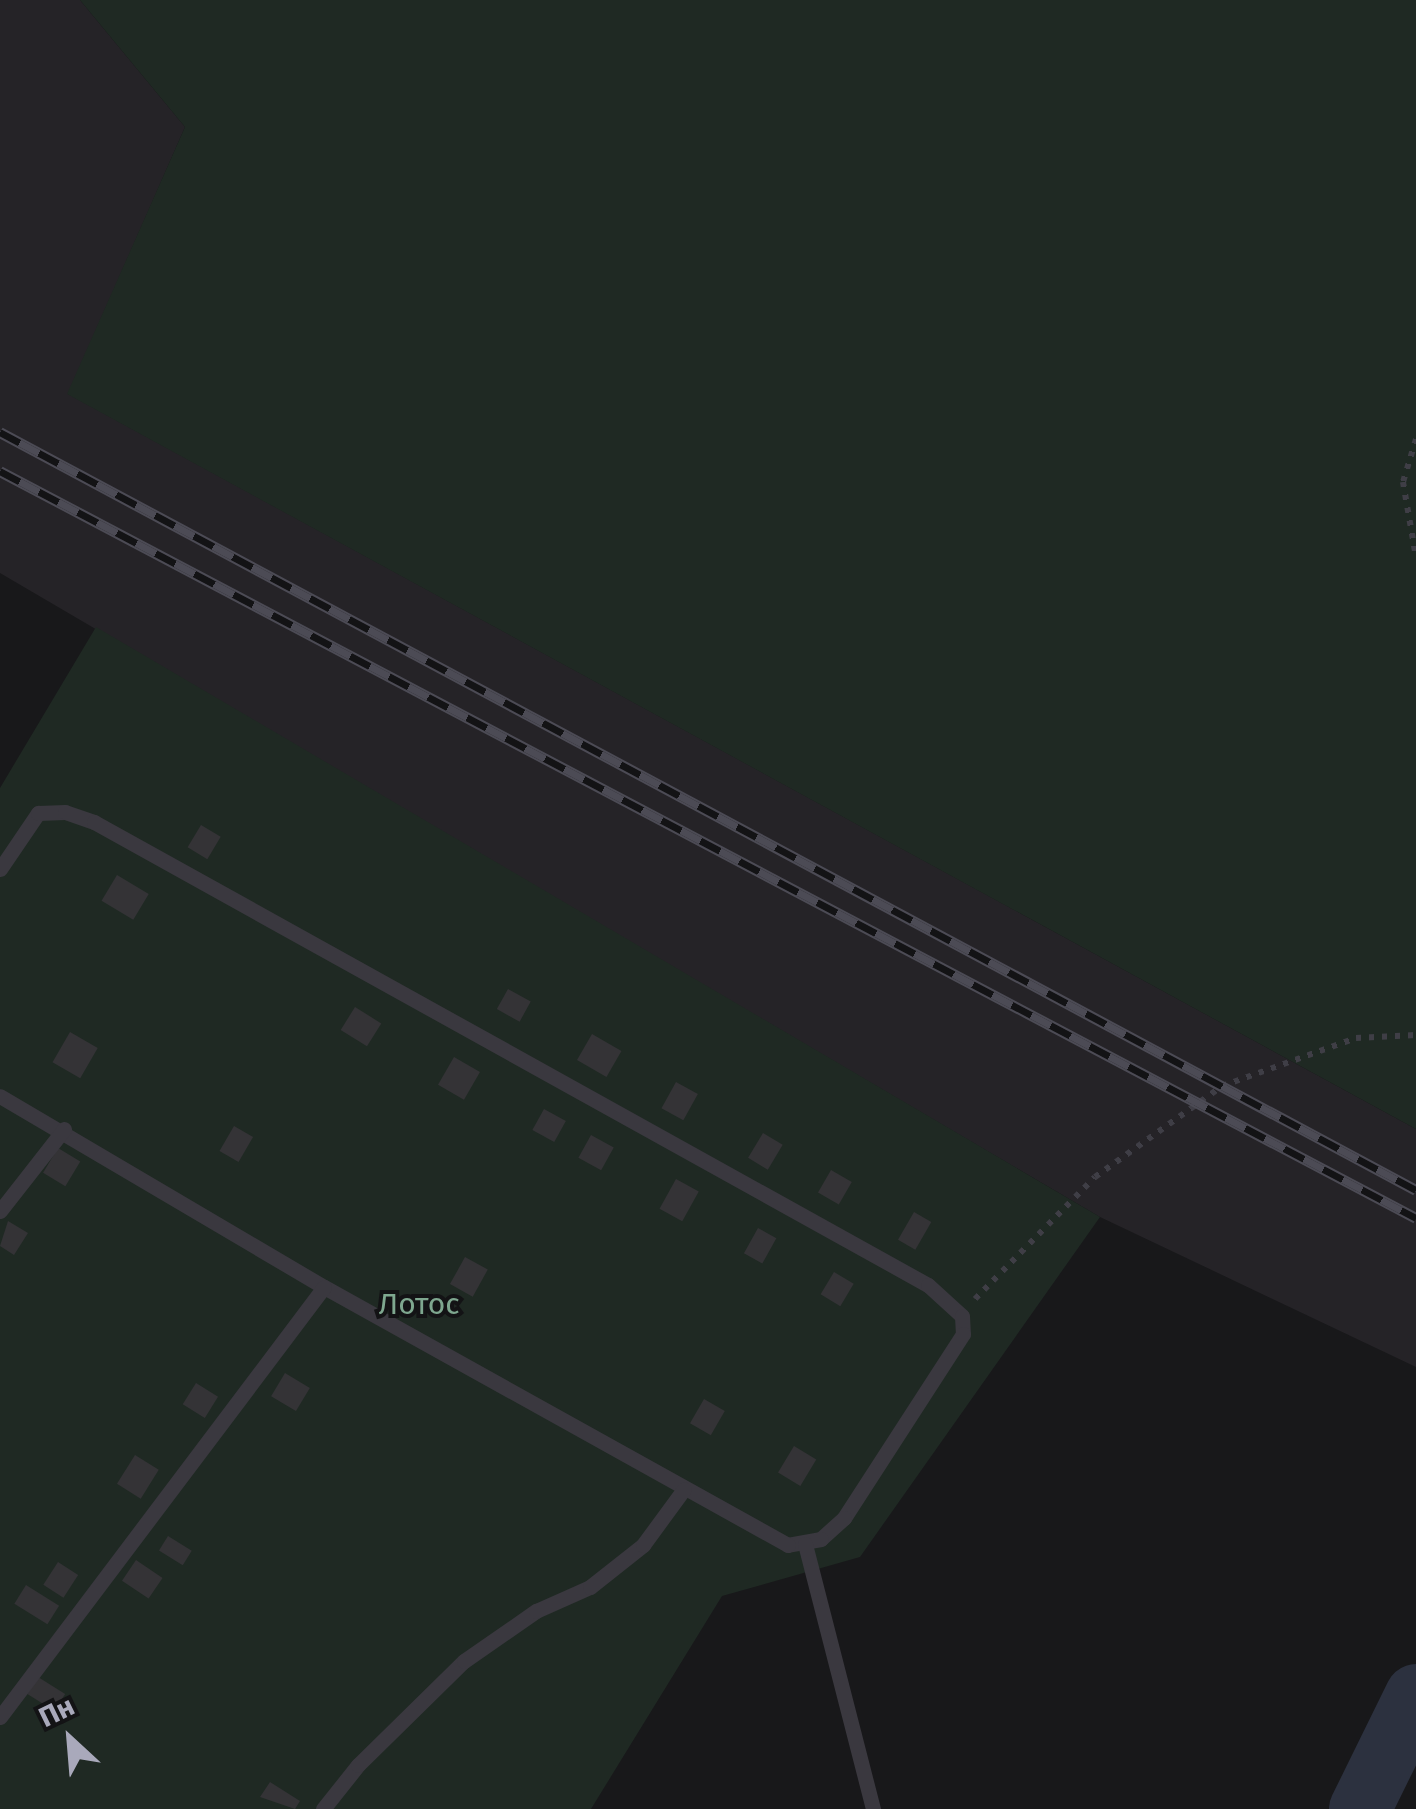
<!DOCTYPE html>
<html>
<head>
<meta charset="utf-8">
<style>
	body { margin:0 }
	#map { position:relative; width:1416px; height:1809px; overflow:hidden; background:#18181a; font-family:"Fira Sans",sans-serif }
	div>[style] { position:absolute }
	.built>* { inset:0; background:#252327 }
	.green>* { inset:0; background:#1f2923 }
	.river>* { height:62px; margin:-31px; padding:0 31px; transform-origin:31px; border-radius:31px; background:#2c313f }
	.building>* { inset:0; background:#343336; transform-origin:0 0 }
	.path>* { height:6px; margin-top:-3px; transform-origin:0; background:repeating-linear-gradient(90deg,#3f3e46 0 5px,transparent 0 13px) }
	.service>* { height:15px; margin:-7.5px; padding:0 7.5px; transform-origin:7.5px; border-radius:7.5px; background:#3a383f }
	.rail>* { height:11px; margin-top:-5.5px; transform-origin:0; background:repeating-linear-gradient(90deg,#131315 0 22px,#4c4b55 0 44px); box-sizing:border-box; border-block:2px solid #4c4b55 }
	span { translate:-50% -50%; white-space:nowrap; text-align:center; line-height:1.15; -webkit-text-stroke:8px #131315; paint-order:stroke }
	.park-label { font-size:30px; color:#7ea78f }
	.north { position:absolute; left:20px; top:1689px; width:100px; height:100px; -webkit-text-stroke:8px #131315; paint-order:stroke; rotate:334deg; font-size:28px; font-weight:700; line-height:40px; text-align:center; color:#a9a9bb }
	.north::after { content:''; display:block; margin:auto; width:35px; height:45px; background:#a9a9bb; clip-path:polygon(50% 0,100% 100%,50% 72%,0 100%) }
</style>
</head>
<body>
<div id="map">
	<div class="built">
		<i style="clip-path:polygon(0 0,80px 0,185px 127px,68px 394px,1416px 1129px,1416px 1367px,1100px 1217px,0 573px)"></i>
	</div>
	<div class="green">
		<i style="clip-path:polygon(80px 0,1416px 0,1416px 1129px,67px 394px,185px 127px)"></i>
		<i style="clip-path:polygon(96px 627px,1100px 1217px,860px 1557px,722px 1596px,591px 1809px,0 1809px,0 788px)"></i>
	</div>
	<div class="river">
		<i style="left:1360px;top:1809px;width:127px;rotate:-63.8deg"></i>
	</div>
	<div class="building">
		<i style="left:201px;top:825px;width:23px;height:26px;rotate:31deg"></i>
		<i style="left:117px;top:875px;width:37px;height:30px;rotate:31deg"></i>
		<i style="left:508px;top:989px;width:26px;height:23px;rotate:29deg"></i>
		<i style="left:355px;top:1007px;width:31px;height:27px;rotate:32deg"></i>
		<i style="left:70px;top:1032px;width:32px;height:35px;rotate:30deg"></i>
		<i style="left:592px;top:1034px;width:34px;height:30px;rotate:30deg"></i>
		<i style="left:454px;top:1057px;width:30px;height:32px;rotate:30deg"></i>
		<i style="left:676px;top:1082px;width:25px;height:30px;rotate:29deg"></i>
		<i style="left:544px;top:1109px;width:25px;height:24px;rotate:29deg"></i>
		<i style="left:234px;top:1126px;width:22px;height:29px;rotate:30deg"></i>
		<i style="left:763px;top:1133px;width:23px;height:29px;rotate:31deg"></i>
		<i style="left:591px;top:1135px;width:26px;height:26px;rotate:29deg"></i>
		<i style="left:58px;top:1148px;width:26px;height:29px;rotate:31deg"></i>
		<i style="left:831px;top:1170px;width:24px;height:26px;rotate:30deg"></i>
		<i style="left:676px;top:1179px;width:26px;height:34px;rotate:29deg"></i>
		<i style="left:914px;top:1212px;width:20px;height:32px;rotate:30deg"></i>
		<i style="clip-path:polygon(8px 1221px,28px 1233px,14px 1255px,0 1246px)"></i>
		<i style="left:758px;top:1228px;width:21px;height:29px;rotate:29deg"></i>
		<i style="left:465px;top:1257px;width:26px;height:31px;rotate:29deg"></i>
		<i style="left:834px;top:1272px;width:23px;height:26px;rotate:31deg"></i>
		<i style="left:285px;top:1373px;width:29px;height:27px;rotate:31deg"></i>
		<i style="left:196px;top:1383px;width:26px;height:25px;rotate:32deg"></i>
		<i style="left:704px;top:1399px;width:24px;height:28px;rotate:30deg"></i>
		<i style="left:794px;top:1446px;width:26px;height:31px;rotate:31deg"></i>
		<i style="left:135px;top:1455px;width:28px;height:34px;rotate:32deg"></i>
		<i style="left:168px;top:1536px;width:28px;height:17px;rotate:32deg"></i>
		<i style="left:136px;top:1560px;width:32px;height:25px;rotate:34deg"></i>
		<i style="left:58px;top:1562px;width:24px;height:27px;rotate:33deg"></i>
		<i style="left:26px;top:1585px;width:39px;height:22px;rotate:32deg"></i>
		<i style="left:38px;top:1677px;width:32px;height:20px;rotate:32deg"></i>
		<i style="clip-path:polygon(270px 1782px,300px 1801px,295px 1809px,260px 1797px)"></i>
	</div>
	<div class="path">
		<i style="left:1416px;top:439px;width:45px;rotate:106.8deg"></i>
		<i style="left:1403px;top:482px;width:76px;rotate:80.2deg"></i>
		<i style="left:975px;top:1299px;width:171px;rotate:-45.5deg"></i>
		<i style="left:1095px;top:1177px;width:156px;rotate:-35.6deg"></i>
		<i style="left:1222px;top:1086px;width:142px;rotate:-19.7deg"></i>
		<i style="left:1356px;top:1038px;width:60px;rotate:-2.9deg"></i>
	</div>
	<div class="service">
		<i style="left:0;top:869px;width:68px;rotate:-55.8deg"></i>
		<i style="left:38px;top:813px;width:27px;rotate:-2deg"></i>
		<i style="left:65px;top:812px;width:31px;rotate:19deg"></i>
		<i style="left:94px;top:822px;width:954px;rotate:29.04deg"></i>
		<i style="left:928px;top:1285px;width:46px;rotate:42.4deg"></i>
		<i style="left:962px;top:1316px;width:18px;rotate:87deg"></i>
		<i style="left:963px;top:1334px;width:219px;rotate:122.9deg"></i>
		<i style="left:844px;top:1518px;width:31px;rotate:138deg"></i>
		<i style="left:821px;top:1539px;width:34px;rotate:170deg"></i>
		<i style="left:788px;top:1545px;width:531px;rotate:-150.92deg"></i>
		<i style="left:324px;top:1287px;width:376px;rotate:-149.5deg"></i>
		<i style="left:0;top:1211px;width:104px;rotate:-52deg"></i>
		<i style="left:805px;top:1544px;width:274px;rotate:75.6deg"></i>
		<i style="left:0;top:1717px;width:538px;rotate:-53deg"></i>
		<i style="left:323px;top:1809px;width:56px;rotate:-51.5deg"></i>
		<i style="left:358px;top:1765px;width:148px;rotate:-44.5deg"></i>
		<i style="left:464px;top:1661px;width:88px;rotate:-34.8deg"></i>
		<i style="left:536px;top:1611px;width:59px;rotate:-24deg"></i>
		<i style="left:590px;top:1587px;width:68px;rotate:-38.4deg"></i>
		<i style="left:643px;top:1545px;width:69px;rotate:-53.8deg"></i>
	</div>
	<div class="rail">
		<i style="left:0;top:432px;width:1606px;rotate:28.16deg"></i>
		<i style="left:0;top:471px;width:1601px;rotate:27.81deg"></i>
	</div>
	<div class="park-label">
		<span style="left:419px;top:1304px">Лотос</span>
	</div>
	<div class="north">Пн</div>
</div>
</body>
</html>
